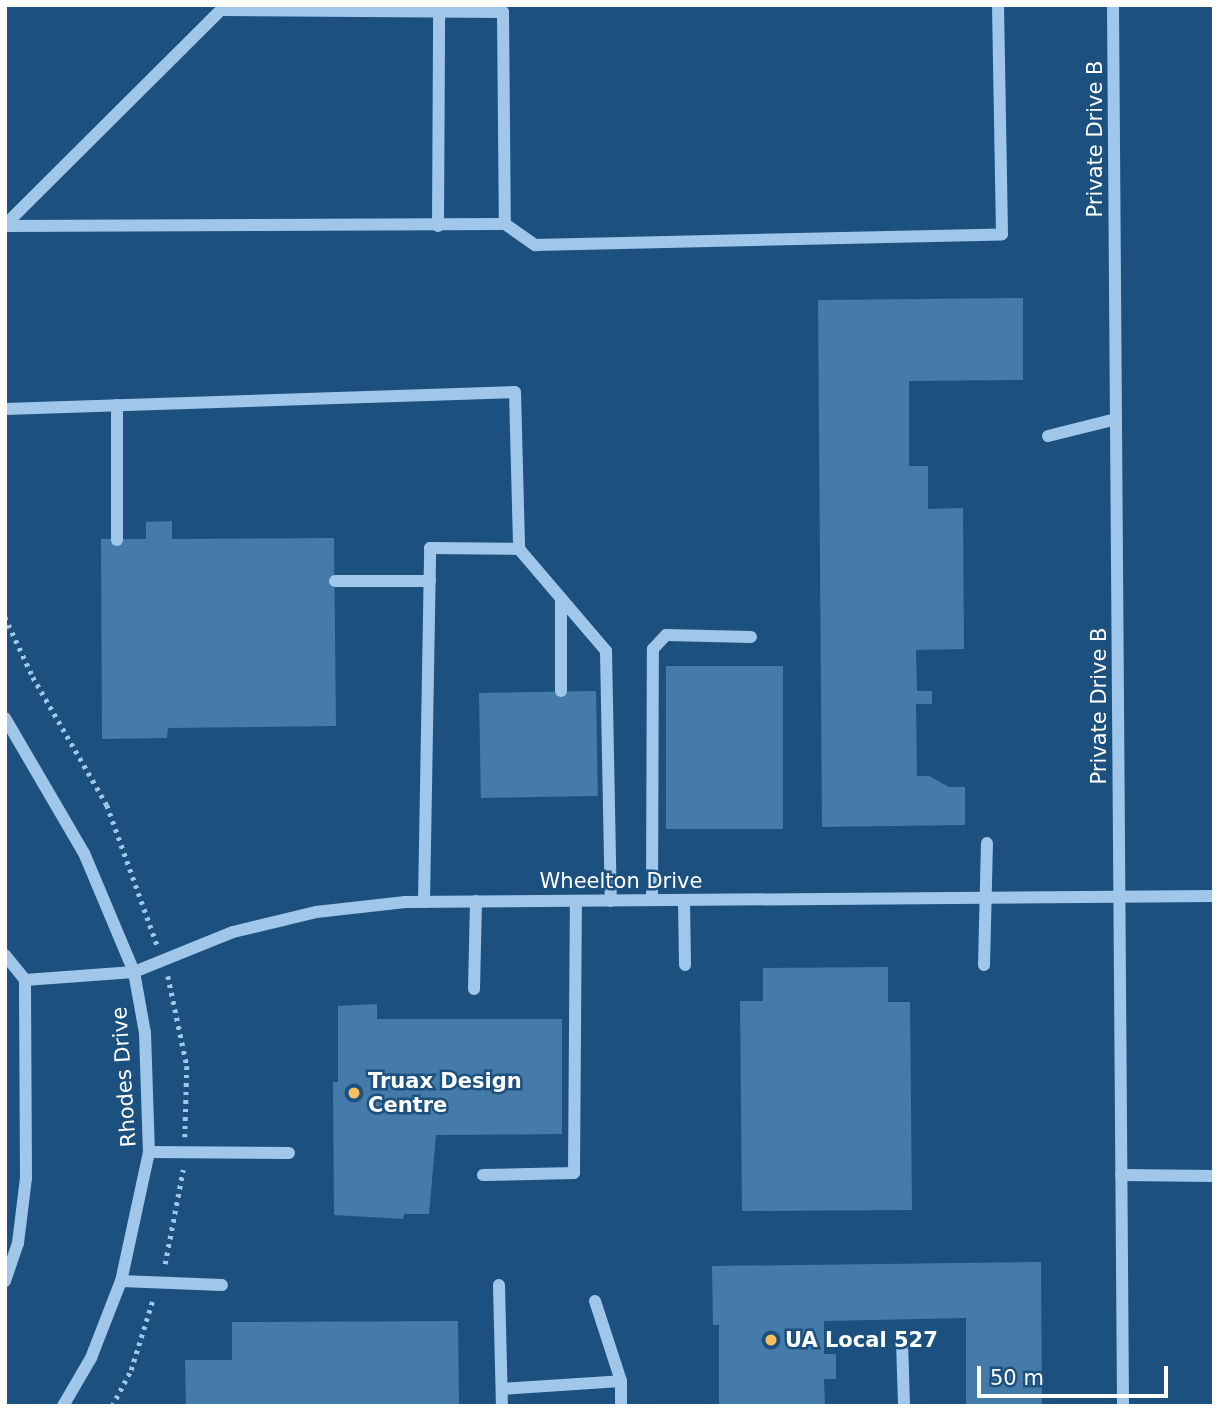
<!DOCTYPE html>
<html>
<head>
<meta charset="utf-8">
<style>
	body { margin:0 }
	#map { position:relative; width:1219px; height:1411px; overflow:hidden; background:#1c517f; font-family:"DejaVu Sans",sans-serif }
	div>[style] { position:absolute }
	.building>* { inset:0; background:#447ba9; transform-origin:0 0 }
	.path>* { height:4.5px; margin-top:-2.25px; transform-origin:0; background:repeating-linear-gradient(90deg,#a0c7e9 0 3.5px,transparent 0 8.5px) }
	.minor>* { height:12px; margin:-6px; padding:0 6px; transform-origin:6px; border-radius:6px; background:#a0c7e9 }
	.dots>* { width:19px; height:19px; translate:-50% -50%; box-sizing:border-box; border:4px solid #1c517f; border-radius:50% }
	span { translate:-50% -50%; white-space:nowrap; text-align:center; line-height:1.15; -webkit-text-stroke:5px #1c517f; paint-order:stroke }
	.street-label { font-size:21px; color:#fff }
	.poi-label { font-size:21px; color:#fff; font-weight:700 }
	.left { translate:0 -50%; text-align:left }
	.frame { position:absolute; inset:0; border:7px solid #fff; pointer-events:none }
	.scale { position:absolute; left:977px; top:1366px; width:191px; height:32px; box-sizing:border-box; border:4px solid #fff; border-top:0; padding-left:9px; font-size:21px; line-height:24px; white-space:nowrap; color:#fff; -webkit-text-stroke:5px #1c517f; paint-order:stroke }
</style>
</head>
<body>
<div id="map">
	<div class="building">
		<i style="clip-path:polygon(1023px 298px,1023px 380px,909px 381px,909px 466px,928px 466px,928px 509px,963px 508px,964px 649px,916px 650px,917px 691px,932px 691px,932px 704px,916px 704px,917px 776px,929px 776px,949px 787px,965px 787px,965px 825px,822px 827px,818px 300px)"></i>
		<i style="clip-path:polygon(172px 521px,172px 539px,334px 538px,336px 726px,168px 728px,167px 738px,102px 739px,101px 539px,146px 539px,146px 522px)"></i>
		<i style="left:666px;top:666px;width:117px;height:163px"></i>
		<i style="left:596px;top:691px;width:105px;height:117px;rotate:89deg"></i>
		<i style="clip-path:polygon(888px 967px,888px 1002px,910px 1002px,912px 1210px,742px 1211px,740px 1001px,763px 1001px,763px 968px)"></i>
		<i style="clip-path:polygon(377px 1004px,377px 1019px,562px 1019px,562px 1134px,436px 1135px,429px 1214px,404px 1214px,403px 1219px,334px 1215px,333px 1082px,338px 1082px,338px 1006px)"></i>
		<i style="clip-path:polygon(1041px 1262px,1042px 1406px,966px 1406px,966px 1318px,824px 1321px,824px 1354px,836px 1354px,836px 1379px,824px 1379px,825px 1406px,719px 1406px,719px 1325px,713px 1325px,712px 1266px)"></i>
		<i style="clip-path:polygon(458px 1321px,459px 1406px,186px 1406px,185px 1360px,232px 1360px,232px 1322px)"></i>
	</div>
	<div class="path">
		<i style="left:5px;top:617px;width:66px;rotate:65deg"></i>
		<i style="left:33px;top:677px;width:148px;rotate:60deg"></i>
		<i style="left:107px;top:805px;width:149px;rotate:70.3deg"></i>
		<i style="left:168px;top:976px;width:92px;rotate:78.1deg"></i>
		<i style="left:187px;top:1066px;width:71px;rotate:91.6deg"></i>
		<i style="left:165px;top:1264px;width:96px;rotate:-79.2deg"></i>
		<i style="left:112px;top:1406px;width:41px;rotate:-62.2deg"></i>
		<i style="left:131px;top:1370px;width:74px;rotate:-72.8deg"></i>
	</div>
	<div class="minor">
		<i style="left:1113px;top:5px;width:1401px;rotate:89.59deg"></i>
		<i style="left:505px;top:224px;width:37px;rotate:35deg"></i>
		<i style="left:535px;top:245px;width:467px;rotate:-1.3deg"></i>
		<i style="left:1002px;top:234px;width:229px;rotate:-91deg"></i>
		<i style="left:5px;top:225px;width:305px;rotate:-44.9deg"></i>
		<i style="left:221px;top:10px;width:282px;rotate:0.4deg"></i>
		<i style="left:503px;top:12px;width:212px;rotate:89.5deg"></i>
		<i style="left:505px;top:224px;width:500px;rotate:179.77deg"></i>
		<i style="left:438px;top:226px;width:216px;rotate:-89.7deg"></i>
		<i style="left:117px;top:405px;width:135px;rotate:90deg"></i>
		<i style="left:5px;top:409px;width:510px;rotate:-1.91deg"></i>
		<i style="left:515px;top:392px;width:157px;rotate:88.5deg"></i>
		<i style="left:519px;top:549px;width:134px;rotate:49.5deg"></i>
		<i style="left:606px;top:651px;width:250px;rotate:88.9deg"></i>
		<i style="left:1048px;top:436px;width:70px;rotate:-14deg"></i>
		<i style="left:335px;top:581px;width:95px"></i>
		<i style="left:561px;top:691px;width:92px;rotate:-90deg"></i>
		<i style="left:5px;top:718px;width:156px;rotate:59.7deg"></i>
		<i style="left:84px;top:853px;width:129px;rotate:67.2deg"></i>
		<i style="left:134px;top:972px;width:62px;rotate:79.8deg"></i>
		<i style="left:145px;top:1033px;width:119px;rotate:88.1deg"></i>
		<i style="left:149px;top:1152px;width:132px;rotate:102.2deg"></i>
		<i style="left:121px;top:1281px;width:83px;rotate:111.3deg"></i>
		<i style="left:91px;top:1358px;width:56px;rotate:120.3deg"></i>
		<i style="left:652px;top:900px;width:251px;rotate:-89.8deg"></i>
		<i style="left:653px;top:649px;width:19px;rotate:-47deg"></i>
		<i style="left:666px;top:635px;width:85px;rotate:1.3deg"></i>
		<i style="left:684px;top:900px;width:65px;rotate:89.1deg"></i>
		<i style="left:424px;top:902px;width:354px;rotate:-89deg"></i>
		<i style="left:430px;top:548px;width:89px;rotate:0.6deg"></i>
		<i style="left:5px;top:955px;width:32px;rotate:51deg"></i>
		<i style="left:25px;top:980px;width:109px;rotate:-4.2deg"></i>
		<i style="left:134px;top:972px;width:107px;rotate:-22deg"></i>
		<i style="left:233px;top:932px;width:85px;rotate:-13.5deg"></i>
		<i style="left:316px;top:912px;width:90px;rotate:-6.4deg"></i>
		<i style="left:405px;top:902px;width:809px;rotate:-0.42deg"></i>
		<i style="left:984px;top:965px;width:122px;rotate:-88.6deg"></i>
		<i style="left:474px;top:989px;width:88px;rotate:-88.7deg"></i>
		<i style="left:149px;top:1152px;width:140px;rotate:0.4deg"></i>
		<i style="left:483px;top:1175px;width:91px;rotate:-1.3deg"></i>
		<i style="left:574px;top:1173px;width:272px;rotate:-89.6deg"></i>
		<i style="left:1121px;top:1175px;width:93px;rotate:0.6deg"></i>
		<i style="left:5px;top:1281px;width:40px;rotate:-71.1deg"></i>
		<i style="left:18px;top:1243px;width:65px;rotate:-83deg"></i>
		<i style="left:26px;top:1178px;width:198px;rotate:-90.3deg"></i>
		<i style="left:121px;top:1281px;width:101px;rotate:2.3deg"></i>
		<i style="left:499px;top:1285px;width:121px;rotate:88.6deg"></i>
		<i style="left:595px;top:1301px;width:84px;rotate:72deg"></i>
		<i style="left:621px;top:1381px;width:25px;rotate:90deg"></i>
		<i style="left:902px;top:1341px;width:65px;rotate:88.2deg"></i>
		<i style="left:502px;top:1389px;width:119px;rotate:-3.8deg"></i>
	</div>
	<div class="dots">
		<i style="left:354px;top:1093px;background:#f9be5d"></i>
		<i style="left:771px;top:1340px;background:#f9be5d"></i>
	</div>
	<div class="street-label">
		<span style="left:1095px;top:139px;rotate:-90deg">Private Drive B</span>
		<span style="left:1099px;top:706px;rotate:-90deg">Private Drive B</span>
		<span style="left:621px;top:881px">Wheelton Drive</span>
		<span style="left:124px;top:1077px;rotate:-94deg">Rhodes Drive</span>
	</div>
	<div class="poi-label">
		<span class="left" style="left:368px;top:1093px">Truax Design<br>Centre</span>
		<span class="left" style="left:785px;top:1340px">UA Local 527</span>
	</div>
	<div class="frame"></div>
	<div class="scale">50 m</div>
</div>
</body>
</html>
